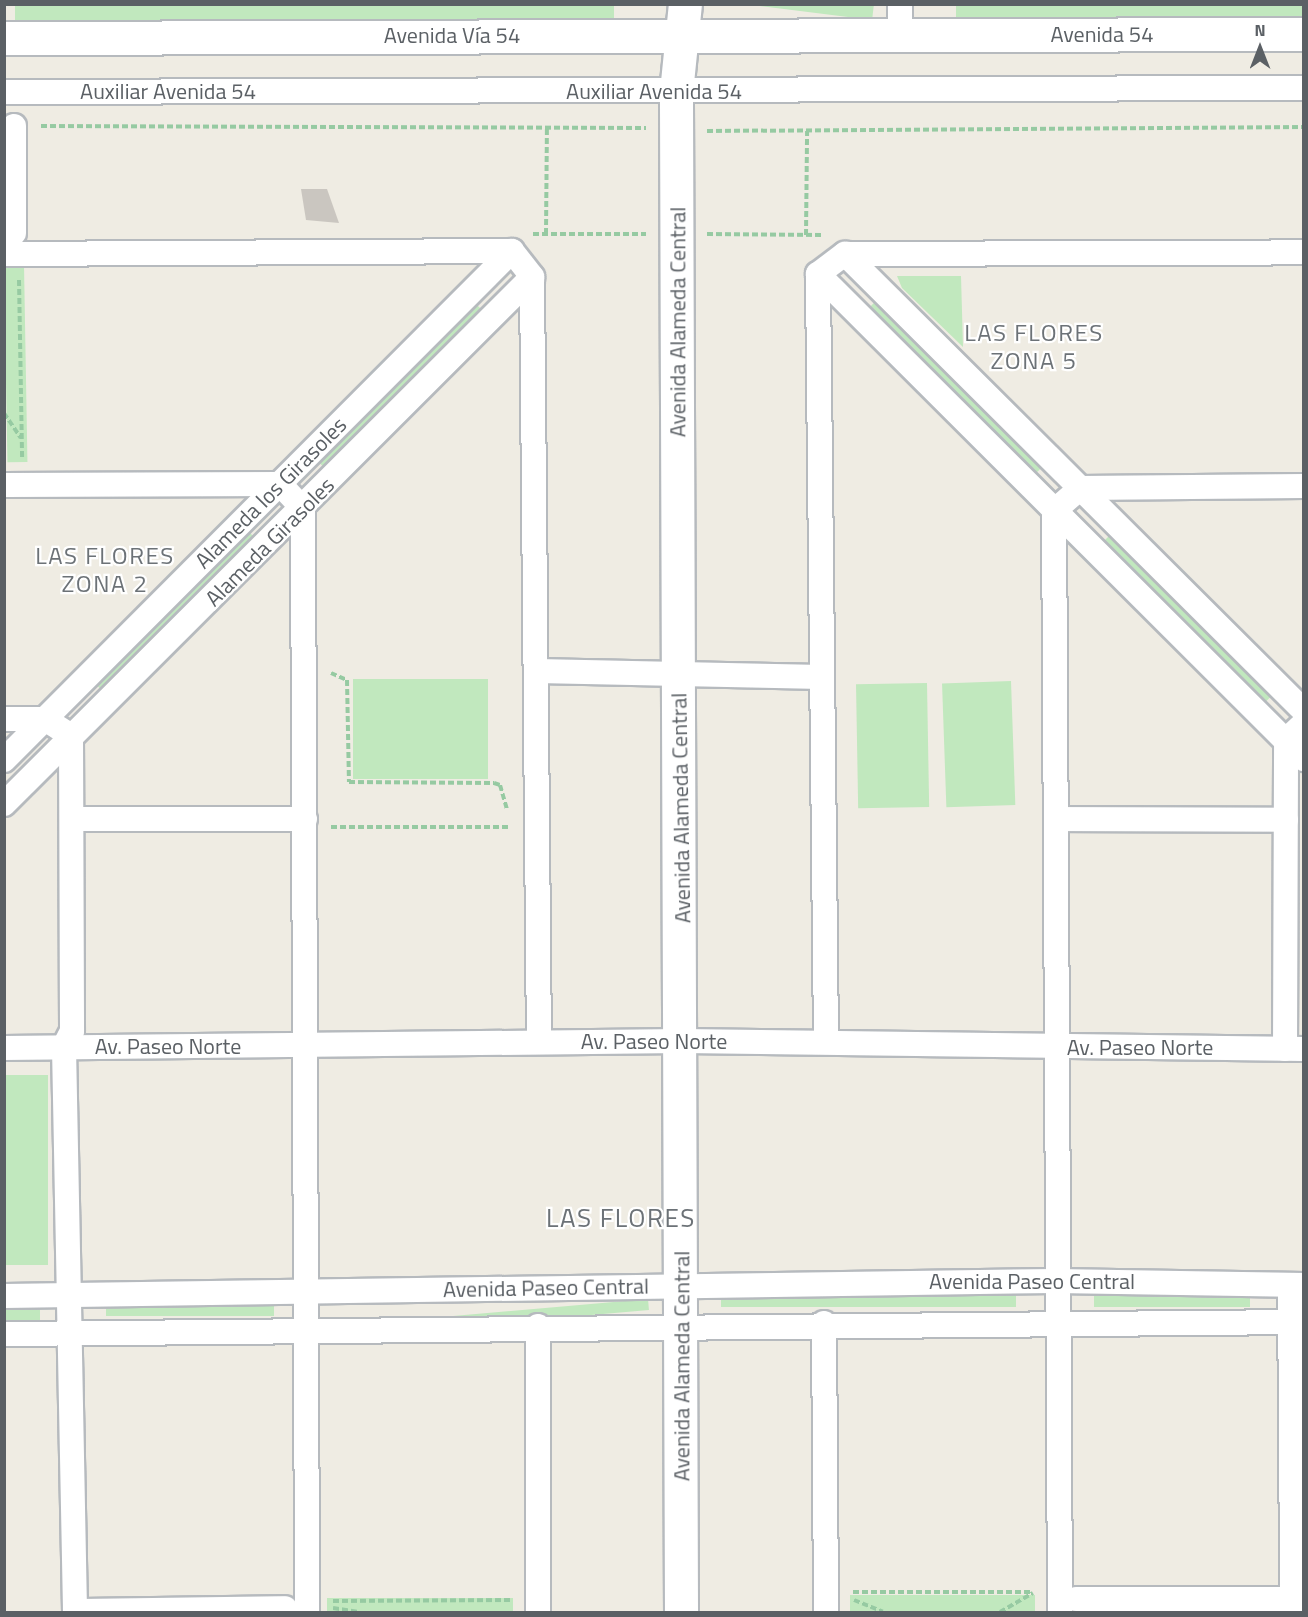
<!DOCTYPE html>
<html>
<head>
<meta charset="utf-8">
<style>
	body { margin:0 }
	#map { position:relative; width:1308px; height:1617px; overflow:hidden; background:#efece3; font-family:"Titillium Web",sans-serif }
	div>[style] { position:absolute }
	.green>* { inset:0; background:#c1e8be; transform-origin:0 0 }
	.building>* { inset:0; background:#cac6c0 }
	.path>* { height:4px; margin-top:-2px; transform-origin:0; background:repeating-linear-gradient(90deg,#96caa2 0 6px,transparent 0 9px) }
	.roads { filter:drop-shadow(2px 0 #b6babe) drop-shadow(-2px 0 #b6babe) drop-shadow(0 2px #b6babe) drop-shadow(0 -2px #b6babe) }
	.street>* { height:24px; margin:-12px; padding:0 12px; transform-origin:12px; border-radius:12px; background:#fff }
	.secondary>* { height:33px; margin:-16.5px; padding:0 16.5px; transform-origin:16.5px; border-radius:16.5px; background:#fff }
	span { translate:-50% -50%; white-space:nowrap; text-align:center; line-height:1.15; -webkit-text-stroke:4.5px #fff; paint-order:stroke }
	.street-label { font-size:22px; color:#5b6065 }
	.neighbourhood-label { font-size:24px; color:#6c7277; letter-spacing:1.5px }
	.quarter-label { font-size:26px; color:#6c7277; letter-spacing:1.5px }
	.frame { position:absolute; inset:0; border:6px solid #5b6065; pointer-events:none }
	.north { position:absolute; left:1230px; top:18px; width:60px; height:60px; -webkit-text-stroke:4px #fff; paint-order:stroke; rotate:0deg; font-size:16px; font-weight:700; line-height:24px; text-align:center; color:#5b6065 }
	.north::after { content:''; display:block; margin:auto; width:21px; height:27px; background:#5b6065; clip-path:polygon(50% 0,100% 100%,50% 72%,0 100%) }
</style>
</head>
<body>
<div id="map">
	<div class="green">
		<i style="left:614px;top:4px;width:17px;height:599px;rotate:90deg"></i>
		<i style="left:874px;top:4px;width:16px;height:131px;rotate:97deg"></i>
		<i style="clip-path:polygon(956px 4px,1304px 5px,1303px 18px,956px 20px)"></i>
		<i style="left:24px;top:265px;width:197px;height:20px;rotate:89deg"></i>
		<i style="clip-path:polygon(897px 276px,961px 276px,963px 347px,902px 288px)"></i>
		<i style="left:878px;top:299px;width:235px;height:11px;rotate:46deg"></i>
		<i style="left:475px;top:303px;width:11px;height:223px;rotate:45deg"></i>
		<i style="left:248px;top:531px;width:10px;height:216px;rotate:45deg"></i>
		<i style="left:1112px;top:533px;width:228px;height:11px;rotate:45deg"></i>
		<i style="left:488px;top:679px;width:100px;height:135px;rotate:90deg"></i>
		<i style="left:1011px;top:681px;width:124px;height:69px;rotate:88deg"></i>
		<i style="left:927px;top:683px;width:124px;height:71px;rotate:89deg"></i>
		<i style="left:48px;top:1075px;width:190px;height:43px;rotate:90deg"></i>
		<i style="left:1016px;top:1294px;width:13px;height:295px;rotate:90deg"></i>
		<i style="left:1094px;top:1295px;width:156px;height:12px"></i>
		<i style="left:648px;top:1299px;width:11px;height:310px;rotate:85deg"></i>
		<i style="left:274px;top:1305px;width:11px;height:168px;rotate:90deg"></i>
		<i style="left:40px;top:1309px;width:11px;height:35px;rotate:90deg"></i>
		<i style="left:1035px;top:1595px;width:17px;height:185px;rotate:90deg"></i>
		<i style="left:513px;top:1598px;width:14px;height:186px;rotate:90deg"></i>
	</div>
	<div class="building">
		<i style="clip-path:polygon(301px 189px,327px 189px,339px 223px,306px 220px)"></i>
	</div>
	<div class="path">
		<i style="left:41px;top:126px;width:605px;rotate:0.19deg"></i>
		<i style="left:707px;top:131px;width:597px;rotate:-0.38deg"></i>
		<i style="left:533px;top:234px;width:113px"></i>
		<i style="left:546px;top:234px;width:106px;rotate:-89.5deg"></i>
		<i style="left:707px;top:234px;width:116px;rotate:0.5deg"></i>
		<i style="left:806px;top:235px;width:104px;rotate:-89.4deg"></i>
		<i style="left:19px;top:280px;width:179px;rotate:89deg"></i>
		<i style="left:4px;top:413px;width:30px;rotate:56deg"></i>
		<i style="left:331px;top:673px;width:17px;rotate:24deg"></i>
		<i style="left:347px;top:680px;width:102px;rotate:88.9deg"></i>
		<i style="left:349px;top:782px;width:145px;rotate:0.4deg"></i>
		<i style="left:494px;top:783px;width:6px;rotate:18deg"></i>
		<i style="left:500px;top:785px;width:26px;rotate:74deg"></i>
		<i style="left:331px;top:827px;width:178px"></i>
		<i style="left:853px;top:1592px;width:179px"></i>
		<i style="left:854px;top:1600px;width:31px;rotate:22deg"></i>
		<i style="left:333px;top:1601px;width:179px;rotate:-0.3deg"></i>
		<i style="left:333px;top:1608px;width:26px;rotate:9deg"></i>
		<i style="left:1000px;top:1612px;width:38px;rotate:-30deg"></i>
	</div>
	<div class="roads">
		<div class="street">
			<i style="left:900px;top:36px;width:32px;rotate:-90deg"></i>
			<i style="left:4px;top:92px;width:1300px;rotate:-0.18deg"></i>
			<i style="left:14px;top:233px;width:107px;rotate:-90deg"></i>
			<i style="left:512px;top:251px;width:33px;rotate:52deg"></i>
			<i style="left:532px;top:277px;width:765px;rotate:89.48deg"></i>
			<i style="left:4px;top:254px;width:508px;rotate:-0.34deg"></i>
			<i style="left:845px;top:254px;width:648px;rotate:44.87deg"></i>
			<i style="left:818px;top:274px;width:687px;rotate:44.94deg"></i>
			<i style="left:4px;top:485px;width:276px;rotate:-0.2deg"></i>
			<i style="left:280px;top:484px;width:34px;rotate:47deg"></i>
			<i style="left:303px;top:509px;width:1103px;rotate:89.79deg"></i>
			<i style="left:537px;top:671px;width:285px;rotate:1.2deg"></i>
			<i style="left:4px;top:719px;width:41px"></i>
			<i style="left:45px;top:719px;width:31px;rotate:33deg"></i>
			<i style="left:71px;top:736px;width:295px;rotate:89.8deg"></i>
			<i style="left:72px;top:1031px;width:18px;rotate:117deg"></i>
			<i style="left:64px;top:1047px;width:565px;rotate:88.88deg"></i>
			<i style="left:4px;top:760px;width:719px;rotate:-45.06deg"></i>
			<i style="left:4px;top:804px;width:746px;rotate:-44.95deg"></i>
			<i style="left:73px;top:819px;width:232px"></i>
			<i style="left:1056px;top:819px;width:230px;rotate:0.2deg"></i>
			<i style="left:826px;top:1042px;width:768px;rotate:-90.6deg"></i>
			<i style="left:818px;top:274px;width:34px;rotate:-37deg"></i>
			<i style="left:845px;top:254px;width:459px;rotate:-0.2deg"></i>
			<i style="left:4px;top:1048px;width:679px;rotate:-0.59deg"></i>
			<i style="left:683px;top:1041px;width:621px;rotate:0.74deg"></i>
			<i style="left:1285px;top:1049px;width:309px;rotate:-89.8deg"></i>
			<i style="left:1286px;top:740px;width:25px;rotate:-43deg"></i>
			<i style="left:1290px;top:1285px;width:327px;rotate:89.6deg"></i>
			<i style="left:4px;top:1296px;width:1052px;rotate:-0.82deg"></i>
			<i style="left:1056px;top:1281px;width:248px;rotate:0.9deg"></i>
			<i style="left:824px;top:1323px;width:289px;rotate:89.6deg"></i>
			<i style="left:538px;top:1326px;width:286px;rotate:90deg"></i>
			<i style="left:4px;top:1334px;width:1300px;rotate:-0.53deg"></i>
			<i style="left:1076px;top:1599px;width:216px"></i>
			<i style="left:75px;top:1611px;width:210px;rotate:-0.8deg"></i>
			<i style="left:1060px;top:1612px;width:1101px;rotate:-90.31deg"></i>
			<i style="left:1054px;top:511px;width:35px;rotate:-41deg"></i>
			<i style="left:1080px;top:488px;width:224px;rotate:-0.5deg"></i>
		</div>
		<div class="secondary">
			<i style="left:4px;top:38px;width:1300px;rotate:-0.18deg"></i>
			<i style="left:681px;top:1612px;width:1520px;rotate:-90.19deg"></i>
			<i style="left:676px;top:92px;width:88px;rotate:-84.2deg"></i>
		</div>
	</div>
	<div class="street-label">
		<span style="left:1102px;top:35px">Avenida 54</span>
		<span style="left:452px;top:36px">Avenida Vía 54</span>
		<span style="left:168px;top:92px">Auxiliar Avenida 54</span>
		<span style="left:654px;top:92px">Auxiliar Avenida 54</span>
		<span style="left:678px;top:322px;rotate:-90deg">Avenida Alameda Central</span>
		<span style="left:271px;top:493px;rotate:-45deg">Alameda los Girasoles</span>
		<span style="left:270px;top:542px;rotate:-45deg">Alameda Girasoles</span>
		<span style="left:681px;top:808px;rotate:-91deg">Avenida Alameda Central</span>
		<span style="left:654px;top:1042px">Av. Paseo Norte</span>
		<span style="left:168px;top:1047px">Av. Paseo Norte</span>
		<span style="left:1140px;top:1048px">Av. Paseo Norte</span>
		<span style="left:1032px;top:1282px">Avenida Paseo Central</span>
		<span style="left:546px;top:1288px;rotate:-1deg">Avenida Paseo Central</span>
		<span style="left:682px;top:1366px;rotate:-90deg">Avenida Alameda Central</span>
	</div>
	<div class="neighbourhood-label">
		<span style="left:1034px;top:347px">LAS FLORES<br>ZONA 5</span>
		<span style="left:105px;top:570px">LAS FLORES<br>ZONA 2</span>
	</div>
	<div class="quarter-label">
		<span style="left:621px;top:1218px">LAS FLORES</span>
	</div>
	<div class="frame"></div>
	<div class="north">N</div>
</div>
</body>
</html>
